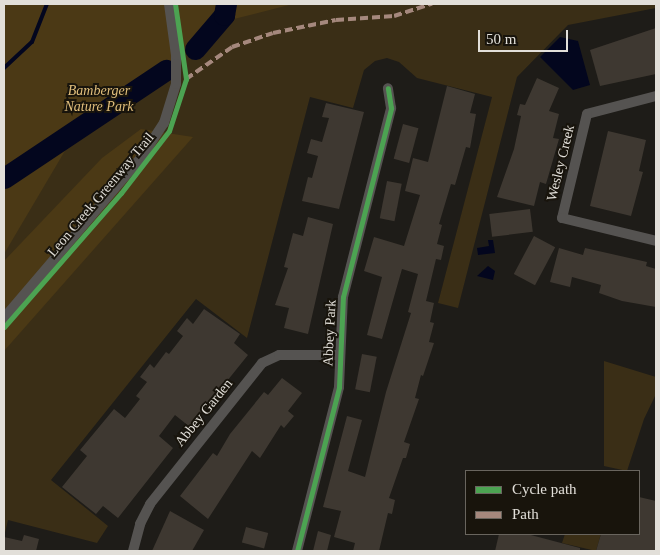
<!DOCTYPE html>
<html>
<head>
<meta charset="utf-8">
<style>
	body { margin:0 }
	#map { position:relative; width:660px; height:555px; overflow:hidden; background:#1e1c18; font-family:"Times New Roman",serif }
	div>[style] { position:absolute }
	.green>* { inset:0; background:#3a2e16 }
	.forest>* { inset:0; background:#4b3915 }
	.water>* { inset:0; background:#03061e }
	.stream>* { height:4px; margin:-2px; padding:0 2px; transform-origin:2px; border-radius:2px; background:#03061e }
	.river>* { height:21px; margin:-10.5px; padding:0 10.5px; transform-origin:10.5px; border-radius:10.5px; background:#03061e }
	.building>* { inset:0; background:#3e3831; transform-origin:0 0 }
	.street>* { height:10px; margin:-5px; padding:0 5px; transform-origin:5px; border-radius:5px; background:#555351 }
	.quiet>* { height:4px; margin-top:-2px; transform-origin:0; background:repeating-linear-gradient(90deg,#a5887d 0 8px,transparent 0 12px) }
	.cycleway>* { height:5px; margin:-2.5px; padding:0 2.5px; transform-origin:2.5px; border-radius:2.5px; background:#4ca352 }
	span { translate:-50% -50%; white-space:nowrap; text-align:center; line-height:1.15; -webkit-text-stroke:4px #18140c; paint-order:stroke }
	.park-label { font-size:14px; color:#e0be7c; font-style:italic }
	.street-label { font-size:14px; color:#e2dfd9 }
	.frame { position:absolute; inset:0; border:5px solid #e2dfd9; pointer-events:none }
	.legend { position:absolute; left:465px; top:470px; width:175px; height:65px; box-sizing:border-box; background:#18140c; border:1px solid #69655e; margin:0; padding:6px 9px; list-style:none; font-size:15px; color:#e2dfd9 }
	.legend li { display:flex; align-items:center; gap:10px; height:25px }
	.legend b { width:25px; border:1px solid #69655e }
	.scale { position:absolute; left:478px; top:30px; width:90px; height:22px; box-sizing:border-box; border:2px solid #e2dfd9; border-top:0; padding-left:6px; font-size:15px; line-height:18px; white-space:nowrap; color:#e2dfd9; -webkit-text-stroke:4px #18140c; paint-order:stroke }
</style>
</head>
<body>
<div id="map">
	<div class="green">
		<i style="clip-path:polygon(4px 4px,656px 4px,656px 8px,568px 25px,517px 77px,458px 308px,438px 303px,492px 97px,417px 78px,399px 62px,387px 58px,375px 61px,364px 70px,353px 108px,310px 97px,247px 338px,196px 299px,51px 480px,108px 526px,97px 543px,8px 520px,4px 537px)"></i>
		<i style="clip-path:polygon(604px 361px,656px 377px,656px 394px,644px 419px,627px 471px,604px 466px)"></i>
		<i style="clip-path:polygon(565px 534px,601px 534px,596px 551px,562px 543px)"></i>
	</div>
	<div class="forest">
		<i style="clip-path:polygon(4px 4px,293px 4px,222px 22px,69px 144px,4px 254px)"></i>
		<i style="clip-path:polygon(141px 129px,193px 137px,4px 351px,4px 261px,102px 158px)"></i>
	</div>
	<div class="water">
		<i style="clip-path:polygon(560px 37px,578px 41px,590px 85px,573px 90px,540px 57px)"></i>
		<i style="clip-path:polygon(488px 240px,493px 240px,495px 253px,478px 255px,477px 248px,489px 246px)"></i>
		<i style="clip-path:polygon(488px 266px,495px 271px,493px 280px,477px 276px)"></i>
	</div>
	<div class="stream">
		<i style="left:4px;top:68px;width:38px;rotate:-43deg"></i>
		<i style="left:32px;top:42px;width:41px;rotate:-68.5deg"></i>
	</div>
	<div class="river">
		<i style="left:195px;top:49px;width:45px;rotate:-49.5deg"></i>
		<i style="left:224px;top:15px;width:11px;rotate:-80deg"></i>
		<i style="left:4px;top:178px;width:195px;rotate:-33.7deg"></i>
	</div>
	<div class="building">
		<i style="clip-path:polygon(656px 28px,656px 74px,600px 86px,590px 50px)"></i>
		<i style="clip-path:polygon(537px 78px,559px 88px,549px 111px,559px 114px,553px 138px,559px 139px,546px 184px,540px 182px,534px 206px,497px 197px,514px 149px,521px 116px,517px 115px,520px 104px,525px 105px)"></i>
		<i style="clip-path:polygon(447px 86px,475px 94px,470px 113px,476px 114px,470px 148px,466px 147px,455px 185px,451px 184px,439px 224px,442px 225px,437px 244px,444px 246px,441px 260px,436px 259px,426px 301px,434px 303px,430px 322px,434px 323px,429px 342px,434px 343px,423px 376px,421px 375px,415px 398px,419px 399px,404px 442px,410px 444px,406px 458px,403px 458px,389px 498px,395px 500px,392px 514px,388px 513px,379px 551px,353px 551px,355px 543px,334px 537px,341px 511px,323px 507px,347px 416px,362px 420px,348px 471px,365px 477px,386px 392px,411px 313px,408px 312px,418px 274px,402px 269px,382px 339px,367px 335px,382px 277px,364px 271px,374px 237px,404px 246px,420px 195px,405px 191px,413px 158px,428px 162px)"></i>
		<i style="clip-path:polygon(326px 103px,364px 112px,339px 209px,302px 201px,308px 177px,312px 178px,318px 156px,307px 153px,311px 139px,322px 142px,329px 118px,322px 117px)"></i>
		<i style="left:403px;top:124px;width:16px;height:36px;rotate:15deg"></i>
		<i style="clip-path:polygon(608px 131px,646px 140px,639px 171px,643px 172px,631px 216px,590px 206px)"></i>
		<i style="left:387px;top:181px;width:15px;height:38px;rotate:11deg"></i>
		<i style="left:530px;top:209px;width:23px;height:41px;rotate:83deg"></i>
		<i style="clip-path:polygon(308px 217px,333px 224px,308px 334px,284px 328px,289px 308px,275px 305px,288px 268px,284px 267px,293px 233px,303px 236px)"></i>
		<i style="left:534px;top:236px;width:24px;height:43px;rotate:28deg"></i>
		<i style="clip-path:polygon(559px 248px,583px 255px,585px 248px,647px 262px,646px 266px,656px 269px,656px 307px,622px 301px,599px 293px,601px 285px,572px 277px,570px 287px,550px 282px)"></i>
		<i style="clip-path:polygon(204px 309px,240px 334px,234px 343px,248px 355px,190px 427px,175px 415px,159px 436px,173px 448px,118px 518px,103px 506px,96px 514px,62px 487px,87px 456px,80px 450px,114px 409px,125px 418px,140px 399px,136px 396px,147px 382px,140px 377px,150px 364px,154px 368px,166px 352px,169px 354px,183px 336px,177px 331px,187px 318px,193px 324px)"></i>
		<i style="left:362px;top:354px;width:15px;height:36px;rotate:11deg"></i>
		<i style="clip-path:polygon(282px 378px,302px 393px,288px 411px,294px 416px,284px 428px,281px 425px,260px 458px,252px 451px,208px 519px,180px 496px,213px 453px,217px 456px,230px 434px,264px 392px,268px 395px)"></i>
		<i style="clip-path:polygon(639px 497px,656px 501px,656px 551px,596px 551px,601px 534px,639px 534px)"></i>
		<i style="clip-path:polygon(170px 511px,204px 530px,192px 551px,152px 551px)"></i>
		<i style="left:246px;top:527px;width:23px;height:16px;rotate:15deg"></i>
		<i style="clip-path:polygon(318px 531px,331px 535px,327px 551px,313px 551px)"></i>
		<i style="clip-path:polygon(499px 534px,527px 534px,580px 548px,580px 551px,495px 551px)"></i>
		<i style="clip-path:polygon(24px 535px,39px 539px,36px 551px,4px 551px,4px 537px,22px 541px)"></i>
	</div>
	<div class="street">
		<i style="left:656px;top:96px;width:71px;rotate:165.4deg"></i>
		<i style="left:587px;top:114px;width:107px;rotate:103.5deg"></i>
		<i style="left:562px;top:218px;width:97px;rotate:13.7deg"></i>
		<i style="left:4px;top:318px;width:214px;rotate:-49.5deg"></i>
		<i style="left:143px;top:155px;width:38px;rotate:-57deg"></i>
		<i style="left:164px;top:123px;width:41px;rotate:-72.9deg"></i>
		<i style="left:176px;top:84px;width:29px;rotate:-90deg"></i>
		<i style="left:176px;top:55px;width:51px;rotate:-97.8deg"></i>
		<i style="left:133px;top:551px;width:28px;rotate:-75deg"></i>
		<i style="left:140px;top:524px;width:22px;rotate:-63deg"></i>
		<i style="left:150px;top:504px;width:180px;rotate:-51.5deg"></i>
		<i style="left:262px;top:363px;width:19px;rotate:-25deg"></i>
		<i style="left:279px;top:355px;width:61px"></i>
		<i style="left:297px;top:551px;width:169px;rotate:-75.6deg"></i>
		<i style="left:339px;top:387px;width:90px;rotate:-87.5deg"></i>
		<i style="left:343px;top:297px;width:195px;rotate:-75.7deg"></i>
		<i style="left:391px;top:108px;width:20px;rotate:-99deg"></i>
	</div>
	<div class="quiet">
		<i style="left:186px;top:79px;width:56px;rotate:-34.8deg"></i>
		<i style="left:232px;top:47px;width:43px;rotate:-18.9deg"></i>
		<i style="left:273px;top:33px;width:64px;rotate:-11.7deg"></i>
		<i style="left:336px;top:20px;width:58px;rotate:-3.9deg"></i>
		<i style="left:394px;top:16px;width:40px;rotate:-18deg"></i>
	</div>
	<div class="cycleway">
		<i style="left:4px;top:327px;width:178px;rotate:-48.9deg"></i>
		<i style="left:121px;top:193px;width:78px;rotate:-52.3deg"></i>
		<i style="left:169px;top:131px;width:55px;rotate:-71.9deg"></i>
		<i style="left:186px;top:79px;width:76px;rotate:-98.3deg"></i>
		<i style="left:297px;top:551px;width:169px;rotate:-75.6deg"></i>
		<i style="left:339px;top:387px;width:90px;rotate:-87.5deg"></i>
		<i style="left:343px;top:297px;width:195px;rotate:-75.7deg"></i>
		<i style="left:391px;top:108px;width:20px;rotate:-99deg"></i>
	</div>
	<div class="park-label">
		<span style="left:99px;top:99px">Bamberger<br>Nature Park</span>
	</div>
	<div class="street-label">
		<span style="left:561px;top:163px;rotate:-76deg">Wesley Creek</span>
		<span style="left:101px;top:195px;rotate:-50deg">Leon Creek Greenway Trail</span>
		<span style="left:330px;top:333px;rotate:-87deg">Abbey Park</span>
		<span style="left:204px;top:413px;rotate:-51deg">Abbey Garden</span>
	</div>
	<div class="frame"></div>
	<ul class="legend">
	<li><b style="height:6px;background:#4ca352"></b>Cycle path</li>
	<li><b style="height:6px;background:#a5887d"></b>Path</li>
	</ul>
	<div class="scale">50 m</div>
</div>
</body>
</html>
